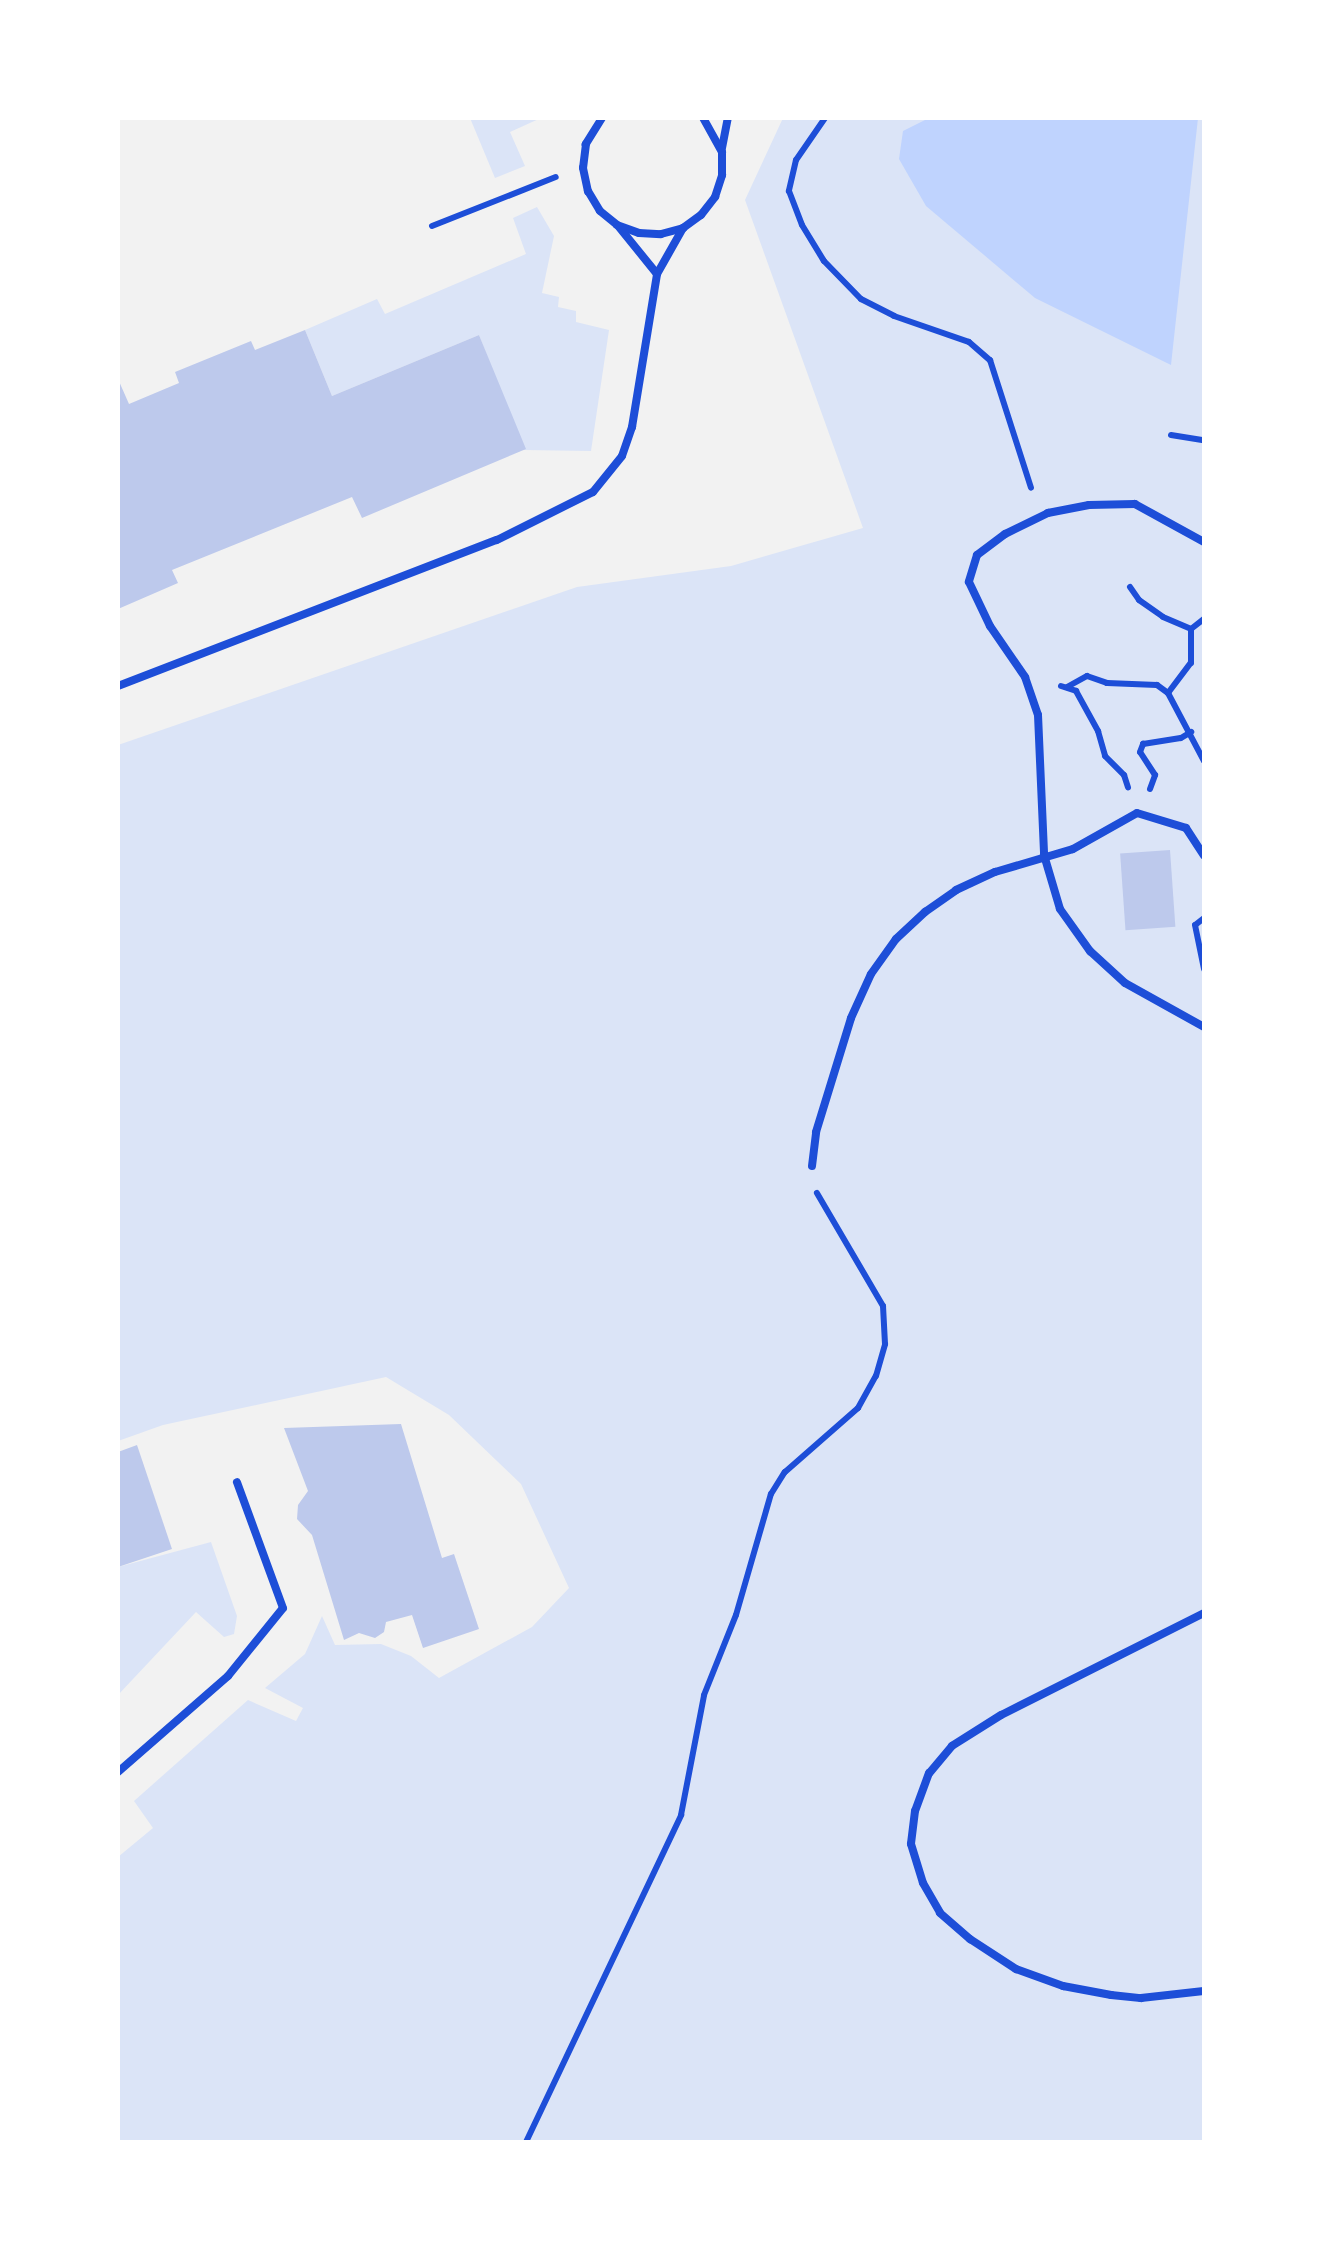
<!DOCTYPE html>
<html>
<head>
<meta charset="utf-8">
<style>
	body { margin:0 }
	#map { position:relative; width:1322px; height:2260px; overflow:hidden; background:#f2f2f2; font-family:Helvetica,sans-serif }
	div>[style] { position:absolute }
	.green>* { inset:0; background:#dbe4f7 }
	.water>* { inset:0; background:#bfd3fe }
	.building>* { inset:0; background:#bdc9ec; transform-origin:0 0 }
	.path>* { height:6px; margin:-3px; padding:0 3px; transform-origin:3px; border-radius:3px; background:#1d4ed8 }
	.service>* { height:8px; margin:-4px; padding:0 4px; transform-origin:4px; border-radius:4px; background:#1d4ed8 }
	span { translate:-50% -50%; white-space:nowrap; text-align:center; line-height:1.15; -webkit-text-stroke:10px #fff; paint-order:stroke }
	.frame { position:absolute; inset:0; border:120px solid #fff; pointer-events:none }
</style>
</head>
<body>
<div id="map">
	<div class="green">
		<i style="clip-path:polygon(470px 118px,541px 118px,510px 132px,525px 166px,495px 178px)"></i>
		<i style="clip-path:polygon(783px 118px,1204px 118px,1204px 2142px,118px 2142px,118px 1857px,153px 1828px,134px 1801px,248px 1700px,296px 1721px,303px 1708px,265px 1688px,305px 1654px,322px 1616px,335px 1645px,381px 1644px,411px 1656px,439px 1678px,532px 1627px,569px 1588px,521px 1484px,449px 1415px,386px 1377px,163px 1425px,118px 1441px,118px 745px,577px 587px,731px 566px,863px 528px,745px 200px)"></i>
		<i style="clip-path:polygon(537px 207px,554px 236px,542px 293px,559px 297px,558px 307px,576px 311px,576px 322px,609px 330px,591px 451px,524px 450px,479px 335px,332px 396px,305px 330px,377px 299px,385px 314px,526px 254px,513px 218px)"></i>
		<i style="clip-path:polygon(211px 1542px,237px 1616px,234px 1634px,224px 1637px,196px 1612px,118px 1695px,118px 1567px)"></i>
	</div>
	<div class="water">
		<i style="clip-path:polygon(929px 118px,1198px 118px,1171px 365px,1035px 298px,926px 206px,899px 159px,903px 131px)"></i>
	</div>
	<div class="building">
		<i style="clip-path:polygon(305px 330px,332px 396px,479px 335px,526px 449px,362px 518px,352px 497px,172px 570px,178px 583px,118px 609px,118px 379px,129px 404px,179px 383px,175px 372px,251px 341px,255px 350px)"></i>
		<i style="left:1170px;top:850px;width:77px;height:50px;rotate:86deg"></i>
		<i style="clip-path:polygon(401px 1424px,442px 1558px,454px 1554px,479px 1629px,423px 1648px,412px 1615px,386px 1622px,384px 1632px,375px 1638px,359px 1633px,344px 1640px,312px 1535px,297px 1519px,298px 1505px,308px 1491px,284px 1428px)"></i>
		<i style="clip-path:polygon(137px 1445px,172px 1549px,118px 1567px,118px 1452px)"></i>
	</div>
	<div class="path">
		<i style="left:825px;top:118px;width:51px;rotate:124.6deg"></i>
		<i style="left:796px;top:160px;width:32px;rotate:103deg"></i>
		<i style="left:789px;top:191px;width:36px;rotate:69deg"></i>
		<i style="left:802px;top:225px;width:42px;rotate:58.6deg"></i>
		<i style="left:824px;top:261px;width:53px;rotate:45.8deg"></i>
		<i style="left:861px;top:299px;width:37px;rotate:27deg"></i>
		<i style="left:894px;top:316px;width:79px;rotate:19.1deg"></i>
		<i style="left:969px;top:342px;width:28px;rotate:41deg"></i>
		<i style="left:990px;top:360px;width:134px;rotate:72.2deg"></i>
		<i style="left:432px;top:226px;width:133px;rotate:-21.6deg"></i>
		<i style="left:1171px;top:435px;width:33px;rotate:9deg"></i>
		<i style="left:1130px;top:587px;width:16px;rotate:55deg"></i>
		<i style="left:1139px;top:600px;width:29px;rotate:35deg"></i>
		<i style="left:1163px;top:617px;width:30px;rotate:23deg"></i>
		<i style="left:1061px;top:686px;width:16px;rotate:18deg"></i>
		<i style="left:1076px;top:691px;width:46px;rotate:61.2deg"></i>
		<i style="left:1098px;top:731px;width:26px;rotate:74deg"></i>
		<i style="left:1105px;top:756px;width:27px;rotate:45deg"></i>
		<i style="left:1124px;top:775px;width:13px;rotate:72deg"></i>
		<i style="left:1067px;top:687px;width:23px;rotate:-29deg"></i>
		<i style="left:1087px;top:676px;width:21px;rotate:19deg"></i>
		<i style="left:1107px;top:683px;width:50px;rotate:2.3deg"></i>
		<i style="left:1157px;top:685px;width:14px;rotate:36deg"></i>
		<i style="left:1168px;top:693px;width:77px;rotate:62.1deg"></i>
		<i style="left:1168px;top:693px;width:38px;rotate:-53deg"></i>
		<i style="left:1191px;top:663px;width:34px;rotate:-90deg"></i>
		<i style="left:1191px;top:629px;width:16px;rotate:-38deg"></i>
		<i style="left:1150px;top:789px;width:15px;rotate:-70deg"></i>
		<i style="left:1155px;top:775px;width:27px;rotate:-123deg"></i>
		<i style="left:1140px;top:752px;width:9px;rotate:-69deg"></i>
		<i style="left:1143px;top:744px;width:38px;rotate:-9deg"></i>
		<i style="left:1181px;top:738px;width:12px;rotate:-31deg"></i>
		<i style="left:1204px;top:918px;width:11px;rotate:142deg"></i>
		<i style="left:1195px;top:925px;width:45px;rotate:78.4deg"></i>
		<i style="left:526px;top:2142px;width:362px;rotate:-64.6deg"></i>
		<i style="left:681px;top:1815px;width:122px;rotate:-79.1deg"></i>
		<i style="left:704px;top:1695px;width:86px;rotate:-68.2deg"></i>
		<i style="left:736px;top:1615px;width:126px;rotate:-73.9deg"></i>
		<i style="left:771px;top:1494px;width:26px;rotate:-58deg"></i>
		<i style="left:785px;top:1472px;width:97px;rotate:-41.2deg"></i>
		<i style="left:858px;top:1408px;width:37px;rotate:-61deg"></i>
		<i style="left:876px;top:1376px;width:33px;rotate:-74deg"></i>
		<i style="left:885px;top:1344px;width:38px;rotate:-93deg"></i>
		<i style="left:883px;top:1306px;width:131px;rotate:-120.3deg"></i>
	</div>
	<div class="service">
		<i style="left:602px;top:118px;width:31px;rotate:122deg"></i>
		<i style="left:586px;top:144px;width:24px;rotate:97deg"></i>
		<i style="left:583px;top:168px;width:24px;rotate:78deg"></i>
		<i style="left:588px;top:191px;width:23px;rotate:59deg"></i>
		<i style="left:600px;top:211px;width:22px;rotate:39deg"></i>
		<i style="left:617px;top:225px;width:23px;rotate:20deg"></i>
		<i style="left:639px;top:233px;width:22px;rotate:3deg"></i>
		<i style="left:661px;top:234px;width:23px;rotate:-15deg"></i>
		<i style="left:683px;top:228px;width:22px;rotate:-36deg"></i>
		<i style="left:701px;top:215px;width:23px;rotate:-52deg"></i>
		<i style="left:715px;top:197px;width:23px;rotate:-72deg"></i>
		<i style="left:722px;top:175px;width:23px;rotate:-90deg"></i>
		<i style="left:722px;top:152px;width:39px;rotate:-119deg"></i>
		<i style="left:722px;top:148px;width:31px;rotate:-79deg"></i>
		<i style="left:619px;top:227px;width:60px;rotate:51deg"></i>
		<i style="left:1204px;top:542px;width:79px;rotate:-151.2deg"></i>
		<i style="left:1135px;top:504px;width:46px;rotate:178.8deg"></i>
		<i style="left:1089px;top:505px;width:42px;rotate:169deg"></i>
		<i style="left:1048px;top:513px;width:48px;rotate:154deg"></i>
		<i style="left:1005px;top:534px;width:35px;rotate:143deg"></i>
		<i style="left:977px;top:555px;width:28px;rotate:107deg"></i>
		<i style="left:969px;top:582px;width:49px;rotate:64.5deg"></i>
		<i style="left:990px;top:626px;width:62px;rotate:55.5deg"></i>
		<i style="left:1025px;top:677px;width:40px;rotate:71.1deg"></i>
		<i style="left:1038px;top:715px;width:140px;rotate:87.5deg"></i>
		<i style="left:1044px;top:855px;width:56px;rotate:73.5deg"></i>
		<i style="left:1060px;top:909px;width:52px;rotate:54.5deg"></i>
		<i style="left:1090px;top:951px;width:47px;rotate:42.4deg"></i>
		<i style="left:1125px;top:983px;width:90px;rotate:29.1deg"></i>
		<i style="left:118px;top:686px;width:406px;rotate:-21.1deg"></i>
		<i style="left:497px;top:540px;width:107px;rotate:-26.6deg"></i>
		<i style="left:593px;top:492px;width:46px;rotate:-51.1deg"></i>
		<i style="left:622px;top:456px;width:31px;rotate:-71deg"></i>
		<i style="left:632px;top:427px;width:155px;rotate:-80.7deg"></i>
		<i style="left:657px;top:274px;width:53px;rotate:-60.5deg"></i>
		<i style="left:812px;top:1166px;width:34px;rotate:-83deg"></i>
		<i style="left:816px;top:1132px;width:119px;rotate:-72.9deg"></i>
		<i style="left:851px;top:1018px;width:48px;rotate:-65.6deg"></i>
		<i style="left:871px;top:974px;width:43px;rotate:-54.5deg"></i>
		<i style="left:896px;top:939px;width:40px;rotate:-43deg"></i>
		<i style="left:925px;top:912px;width:38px;rotate:-35deg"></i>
		<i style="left:956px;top:890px;width:43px;rotate:-24.8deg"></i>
		<i style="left:995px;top:872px;width:81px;rotate:-16.4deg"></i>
		<i style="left:1073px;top:849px;width:73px;rotate:-29.4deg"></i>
		<i style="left:1137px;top:813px;width:51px;rotate:17deg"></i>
		<i style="left:1186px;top:828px;width:33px;rotate:57deg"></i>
		<i style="left:1204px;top:1613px;width:227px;rotate:153.3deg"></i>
		<i style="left:1001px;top:1715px;width:58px;rotate:147.7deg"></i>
		<i style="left:952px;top:1746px;width:35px;rotate:130deg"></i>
		<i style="left:929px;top:1773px;width:40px;rotate:110.2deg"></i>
		<i style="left:915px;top:1811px;width:33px;rotate:97deg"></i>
		<i style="left:911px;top:1844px;width:41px;rotate:72.9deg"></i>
		<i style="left:923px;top:1883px;width:34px;rotate:60deg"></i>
		<i style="left:940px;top:1913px;width:40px;rotate:41deg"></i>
		<i style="left:970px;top:1939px;width:55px;rotate:33.1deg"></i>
		<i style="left:1016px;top:1969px;width:50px;rotate:19.9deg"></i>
		<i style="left:1063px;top:1986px;width:49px;rotate:10.6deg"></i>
		<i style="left:1111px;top:1995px;width:30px;rotate:6deg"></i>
		<i style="left:1141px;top:1998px;width:63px;rotate:-6.3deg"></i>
		<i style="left:118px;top:1772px;width:146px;rotate:-41.1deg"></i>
		<i style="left:228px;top:1676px;width:87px;rotate:-51deg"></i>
		<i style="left:283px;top:1608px;width:134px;rotate:-110.1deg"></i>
	</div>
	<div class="frame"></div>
</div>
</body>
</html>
